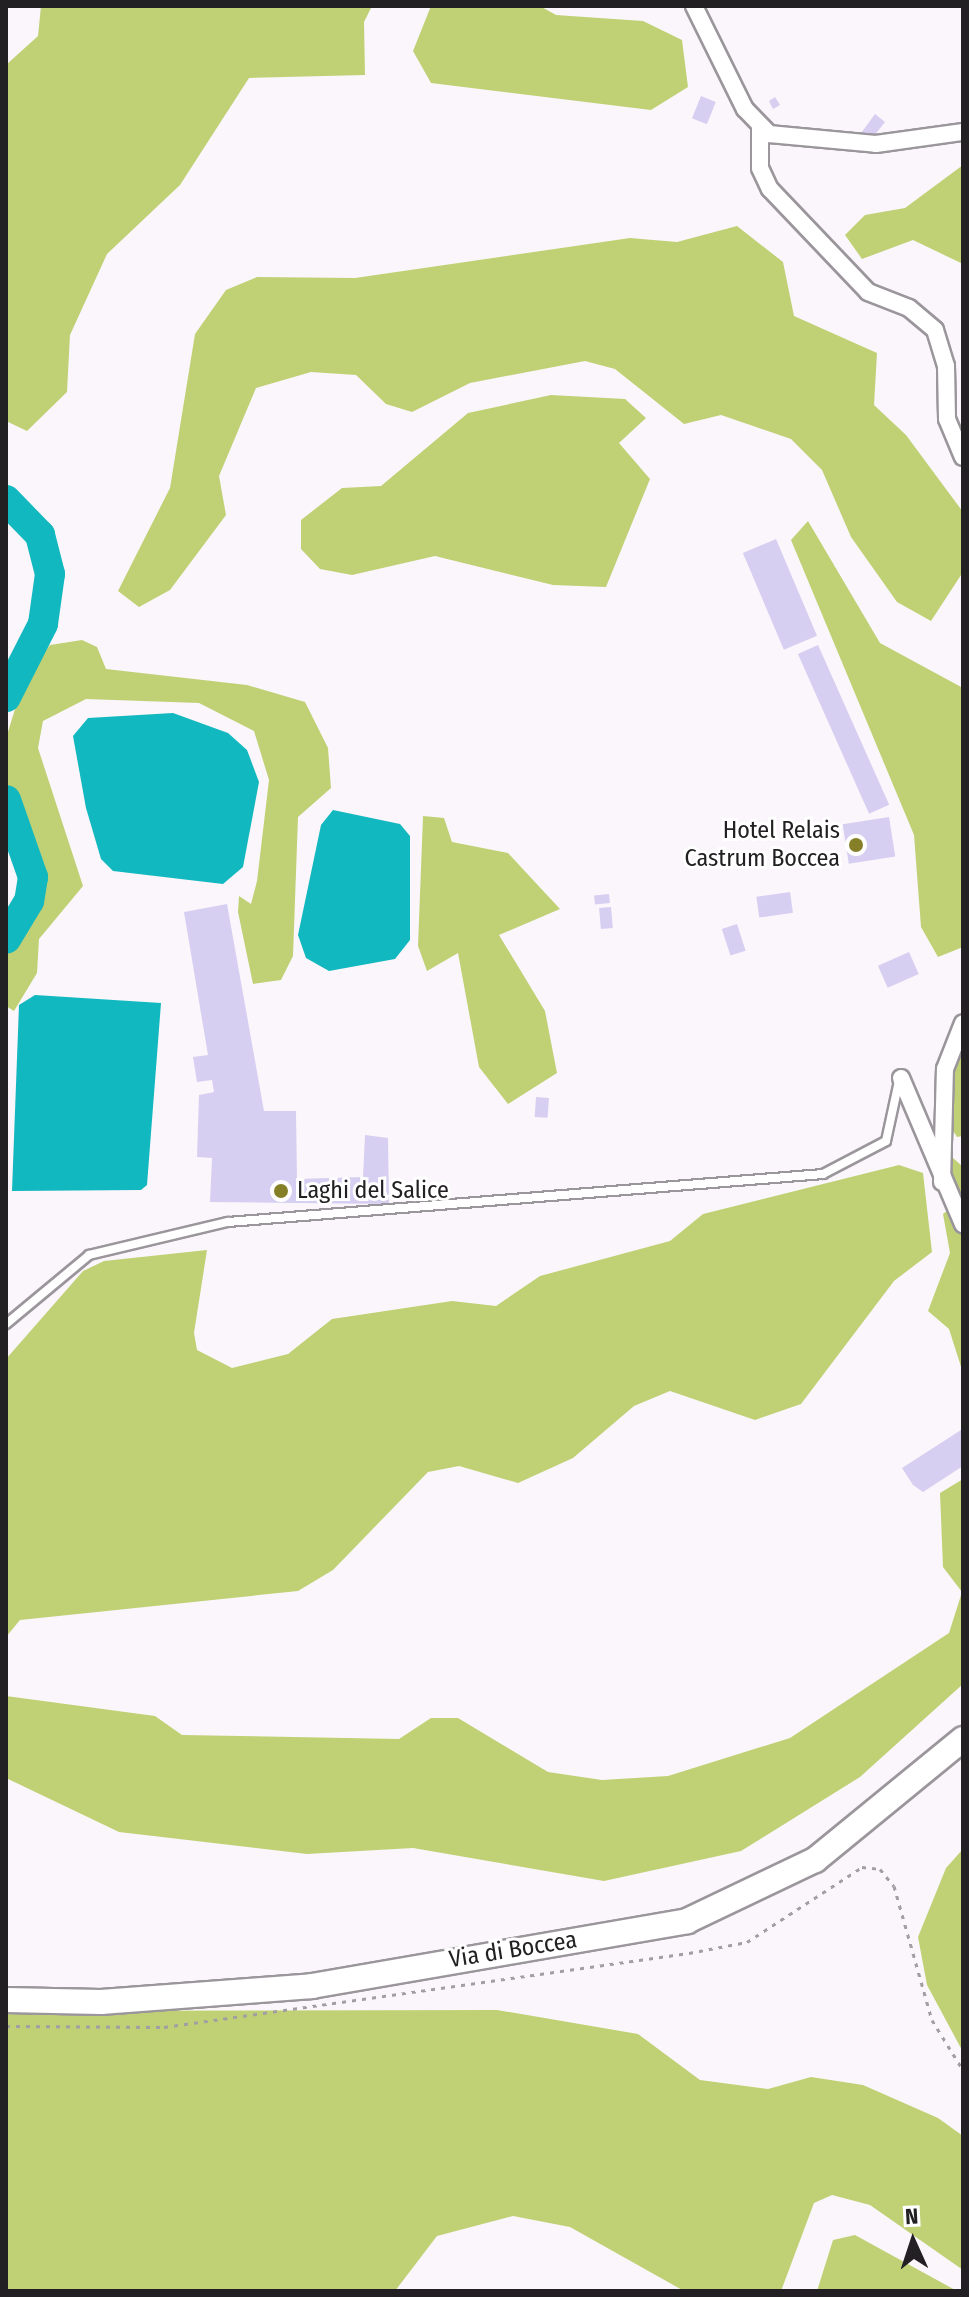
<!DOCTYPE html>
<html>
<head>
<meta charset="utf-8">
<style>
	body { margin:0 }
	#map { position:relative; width:969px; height:2297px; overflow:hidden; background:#fbf6fb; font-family:"Fira Sans Condensed",sans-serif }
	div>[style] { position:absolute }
	.forest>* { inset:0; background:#c0d175 }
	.water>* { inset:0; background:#12b8bf }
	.river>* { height:30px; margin:-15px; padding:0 15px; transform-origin:15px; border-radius:15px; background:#12b8bf }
	.building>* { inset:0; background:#d6cff1; transform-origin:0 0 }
	.path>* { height:3px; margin-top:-1.5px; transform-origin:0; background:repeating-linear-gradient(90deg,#a29ea2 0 4px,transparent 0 10px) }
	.roads { filter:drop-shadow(2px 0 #9b969b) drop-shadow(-2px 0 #9b969b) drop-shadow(0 2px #9b969b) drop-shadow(0 -2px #9b969b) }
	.lane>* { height:8px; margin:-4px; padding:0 4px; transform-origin:4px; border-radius:4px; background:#fff }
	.street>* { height:16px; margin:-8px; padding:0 8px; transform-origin:8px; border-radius:8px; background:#fff }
	.secondary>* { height:24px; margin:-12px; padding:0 12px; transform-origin:12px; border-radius:12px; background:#fff }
	.dots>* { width:22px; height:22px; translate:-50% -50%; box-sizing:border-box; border:4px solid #fff; border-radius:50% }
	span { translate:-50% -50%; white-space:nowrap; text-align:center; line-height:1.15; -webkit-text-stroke:6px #fff; paint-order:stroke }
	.poi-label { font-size:24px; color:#222022 }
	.right { translate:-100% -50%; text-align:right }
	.left { translate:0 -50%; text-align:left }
	.street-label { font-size:24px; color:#222022 }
	.frame { position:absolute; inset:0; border:8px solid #222022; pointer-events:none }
	.north { position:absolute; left:873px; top:2201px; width:80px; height:80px; -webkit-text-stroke:6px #fff; paint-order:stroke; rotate:357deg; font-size:22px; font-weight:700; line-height:32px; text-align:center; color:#222022 }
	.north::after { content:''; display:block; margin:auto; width:28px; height:36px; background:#222022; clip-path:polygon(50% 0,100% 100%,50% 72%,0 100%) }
</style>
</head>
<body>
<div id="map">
	<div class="forest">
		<i style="clip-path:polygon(41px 6px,372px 6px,364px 22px,365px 75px,249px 78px,180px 185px,107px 254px,70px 335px,67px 392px,27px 431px,6px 421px,6px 65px,38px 36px)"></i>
		<i style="clip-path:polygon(431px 6px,540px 6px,556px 15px,643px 21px,682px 40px,688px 87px,651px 110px,431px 83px,413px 51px)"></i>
		<i style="clip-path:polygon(963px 165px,963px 264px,913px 240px,862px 259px,845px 235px,865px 215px,905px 208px)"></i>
		<i style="clip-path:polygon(737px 226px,783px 262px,794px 316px,877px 353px,874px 405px,906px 435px,963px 512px,963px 572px,931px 621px,897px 602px,851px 537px,822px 470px,791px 439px,721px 415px,684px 424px,615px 369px,585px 361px,470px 383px,412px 412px,386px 404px,356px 375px,311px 372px,256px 388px,219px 476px,226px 515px,170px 590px,139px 607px,118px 591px,170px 488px,195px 334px,226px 290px,257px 277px,355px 278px,630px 238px,677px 242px)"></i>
		<i style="clip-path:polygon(551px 395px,625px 399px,646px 418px,619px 443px,650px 479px,606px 587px,553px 585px,435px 556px,352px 575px,320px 569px,301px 549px,301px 520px,342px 488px,381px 486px,468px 413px)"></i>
		<i style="clip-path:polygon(808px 521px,880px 643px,963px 688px,963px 947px,938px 957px,921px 927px,914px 835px,791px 540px)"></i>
		<i style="clip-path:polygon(82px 640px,97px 647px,106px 669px,247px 685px,305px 702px,328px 748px,331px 788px,298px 817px,293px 956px,281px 980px,253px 984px,238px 912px,239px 896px,251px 904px,257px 881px,269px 780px,254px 731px,199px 703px,86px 699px,43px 721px,38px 748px,83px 886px,39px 939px,37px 973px,14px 1011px,6px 1006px,6px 955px,29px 917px,42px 868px,6px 782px,7px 735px,25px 677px,50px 645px)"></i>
		<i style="clip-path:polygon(423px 816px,444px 818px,452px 842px,508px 853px,560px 909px,499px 935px,545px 1011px,557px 1073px,508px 1104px,479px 1067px,458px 953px,427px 971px,418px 946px)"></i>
		<i style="clip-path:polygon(963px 1034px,963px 1136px,957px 1137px,942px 1113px)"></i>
		<i style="clip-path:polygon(940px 1146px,963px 1167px,963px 1215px)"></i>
		<i style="clip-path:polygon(899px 1165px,923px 1173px,932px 1252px,894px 1281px,801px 1404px,755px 1420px,670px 1391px,634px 1406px,573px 1458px,518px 1483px,459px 1466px,428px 1472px,333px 1570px,298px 1591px,20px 1620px,6px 1637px,6px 1359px,83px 1271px,104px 1261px,207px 1250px,194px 1333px,197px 1350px,232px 1368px,288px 1354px,332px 1319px,452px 1301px,496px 1306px,540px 1276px,670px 1241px,703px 1214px)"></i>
		<i style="clip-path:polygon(949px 1209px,963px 1233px,963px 1373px,949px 1329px,928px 1311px,950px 1253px,943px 1214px)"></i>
		<i style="clip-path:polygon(963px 1479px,963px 1684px,860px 1777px,741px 1851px,604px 1881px,413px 1848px,307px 1854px,119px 1832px,6px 1778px,6px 1696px,155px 1716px,182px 1735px,399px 1739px,431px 1718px,458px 1718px,548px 1772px,602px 1780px,668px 1776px,790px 1738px,949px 1633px,962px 1592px,943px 1567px,940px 1493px)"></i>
		<i style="clip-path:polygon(963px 1849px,963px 2052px,927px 1985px,918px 1937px,946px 1868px)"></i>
		<i style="clip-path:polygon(497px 2010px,638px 2034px,700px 2080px,768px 2089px,811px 2077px,863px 2085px,938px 2118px,963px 2136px,963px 2270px,870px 2205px,832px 2195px,814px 2203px,781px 2291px,684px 2291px,570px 2227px,513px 2216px,437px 2236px,395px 2291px,6px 2291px,6px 2011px)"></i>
		<i style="clip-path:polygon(855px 2235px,957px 2291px,817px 2291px,833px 2240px)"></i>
	</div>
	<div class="water">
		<i style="clip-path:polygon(173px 713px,228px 733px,247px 750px,259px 782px,243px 867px,223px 884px,113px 871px,101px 859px,86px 808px,73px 736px,88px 718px)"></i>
		<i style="clip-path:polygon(333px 810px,400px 824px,410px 836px,410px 940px,395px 959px,329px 971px,306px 958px,298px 935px,321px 825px)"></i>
		<i style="clip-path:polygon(35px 995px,161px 1003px,147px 1185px,141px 1190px,12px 1191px,19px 1005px)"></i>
	</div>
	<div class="river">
		<i style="left:6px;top:500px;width:49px;rotate:45.8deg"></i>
		<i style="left:40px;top:535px;width:40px;rotate:75.6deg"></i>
		<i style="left:50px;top:574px;width:50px;rotate:98deg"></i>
		<i style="left:43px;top:624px;width:82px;rotate:116.9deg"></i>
		<i style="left:6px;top:800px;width:82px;rotate:70.7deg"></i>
		<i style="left:33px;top:877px;width:24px;rotate:99deg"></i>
		<i style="left:29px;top:901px;width:44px;rotate:121.2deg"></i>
	</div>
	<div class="building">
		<i style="left:701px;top:96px;width:16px;height:24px;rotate:22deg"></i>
		<i style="clip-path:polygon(775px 97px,780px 105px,773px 109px,769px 101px)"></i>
		<i style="clip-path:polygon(875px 114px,885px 122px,874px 136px,859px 136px)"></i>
		<i style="left:776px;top:539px;width:105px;height:36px;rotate:67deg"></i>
		<i style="left:818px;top:645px;width:175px;height:22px;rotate:66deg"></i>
		<i style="left:889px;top:817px;width:40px;height:47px;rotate:81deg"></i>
		<i style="left:790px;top:892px;width:21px;height:34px;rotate:82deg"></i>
		<i style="left:609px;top:894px;width:9px;height:15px;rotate:84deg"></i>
		<i style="clip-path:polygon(227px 904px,264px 1111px,296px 1111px,297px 1179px,363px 1177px,365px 1135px,388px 1138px,389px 1204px,210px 1202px,212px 1158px,197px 1157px,199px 1095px,214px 1092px,212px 1080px,197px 1082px,193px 1057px,208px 1055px,184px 912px)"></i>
		<i style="left:611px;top:907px;width:21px;height:12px;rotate:85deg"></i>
		<i style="left:737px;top:924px;width:28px;height:16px;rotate:72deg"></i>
		<i style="left:909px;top:952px;width:24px;height:34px;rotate:66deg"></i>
		<i style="left:536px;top:1097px;width:13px;height:20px;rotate:4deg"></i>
		<i style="clip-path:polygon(961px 1430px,963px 1466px,923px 1492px,913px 1485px,902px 1468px)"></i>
	</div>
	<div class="path">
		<i style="left:6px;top:2026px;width:158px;rotate:0.4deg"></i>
		<i style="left:164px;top:2027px;width:530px;rotate:-8.02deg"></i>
		<i style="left:689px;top:1953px;width:59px;rotate:-10.7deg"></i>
		<i style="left:747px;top:1942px;width:137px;rotate:-33.1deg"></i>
		<i style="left:862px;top:1867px;width:18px;rotate:6deg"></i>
		<i style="left:880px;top:1869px;width:22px;rotate:51deg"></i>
		<i style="left:894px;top:1886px;width:139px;rotate:74.2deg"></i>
		<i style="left:932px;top:2020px;width:59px;rotate:58.2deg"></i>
	</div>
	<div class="roads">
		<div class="lane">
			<i style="left:6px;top:1324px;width:108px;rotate:-39.7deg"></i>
			<i style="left:89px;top:1255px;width:143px;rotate:-13.4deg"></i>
			<i style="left:228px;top:1222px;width:597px;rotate:-4.61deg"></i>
			<i style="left:823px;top:1174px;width:71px;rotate:-27.6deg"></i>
			<i style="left:886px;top:1141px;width:61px;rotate:-77.8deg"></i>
		</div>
		<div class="street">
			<i style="left:694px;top:6px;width:115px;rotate:63.7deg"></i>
			<i style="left:745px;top:109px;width:35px;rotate:46deg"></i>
			<i style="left:769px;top:134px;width:107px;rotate:5.3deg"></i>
			<i style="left:876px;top:144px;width:88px;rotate:-7.9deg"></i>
			<i style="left:760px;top:128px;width:40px;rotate:90deg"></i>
			<i style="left:760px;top:168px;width:23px;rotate:65deg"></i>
			<i style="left:770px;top:189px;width:142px;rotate:46.4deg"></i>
			<i style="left:868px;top:292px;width:44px;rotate:21.3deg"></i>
			<i style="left:909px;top:308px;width:34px;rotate:40deg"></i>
			<i style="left:935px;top:330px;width:38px;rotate:73deg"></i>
			<i style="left:946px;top:366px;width:53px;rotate:88.9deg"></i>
			<i style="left:947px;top:419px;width:41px;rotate:67.2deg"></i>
			<i style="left:901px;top:1078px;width:159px;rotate:67deg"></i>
			<i style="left:942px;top:1182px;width:113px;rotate:-88.5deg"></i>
			<i style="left:945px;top:1069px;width:49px;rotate:-68.6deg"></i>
		</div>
		<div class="secondary">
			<i style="left:6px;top:2000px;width:95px;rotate:1.2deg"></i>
			<i style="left:101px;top:2002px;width:212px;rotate:-4.3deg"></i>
			<i style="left:312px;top:1986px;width:381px;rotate:-9.8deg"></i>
			<i style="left:687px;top:1921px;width:142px;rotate:-25.5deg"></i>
			<i style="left:815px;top:1860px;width:191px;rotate:-39.3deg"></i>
		</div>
	</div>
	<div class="dots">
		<i style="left:856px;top:845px;background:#858027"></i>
		<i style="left:281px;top:1191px;background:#858027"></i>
	</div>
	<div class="poi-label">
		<span class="right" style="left:840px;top:845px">Hotel Relais<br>Castrum Boccea</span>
		<span class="left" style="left:297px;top:1191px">Laghi del Salice</span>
	</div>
	<div class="street-label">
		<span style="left:513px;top:1950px;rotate:-9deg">Via di Boccea</span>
	</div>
	<div class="frame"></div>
	<div class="north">N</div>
</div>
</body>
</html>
